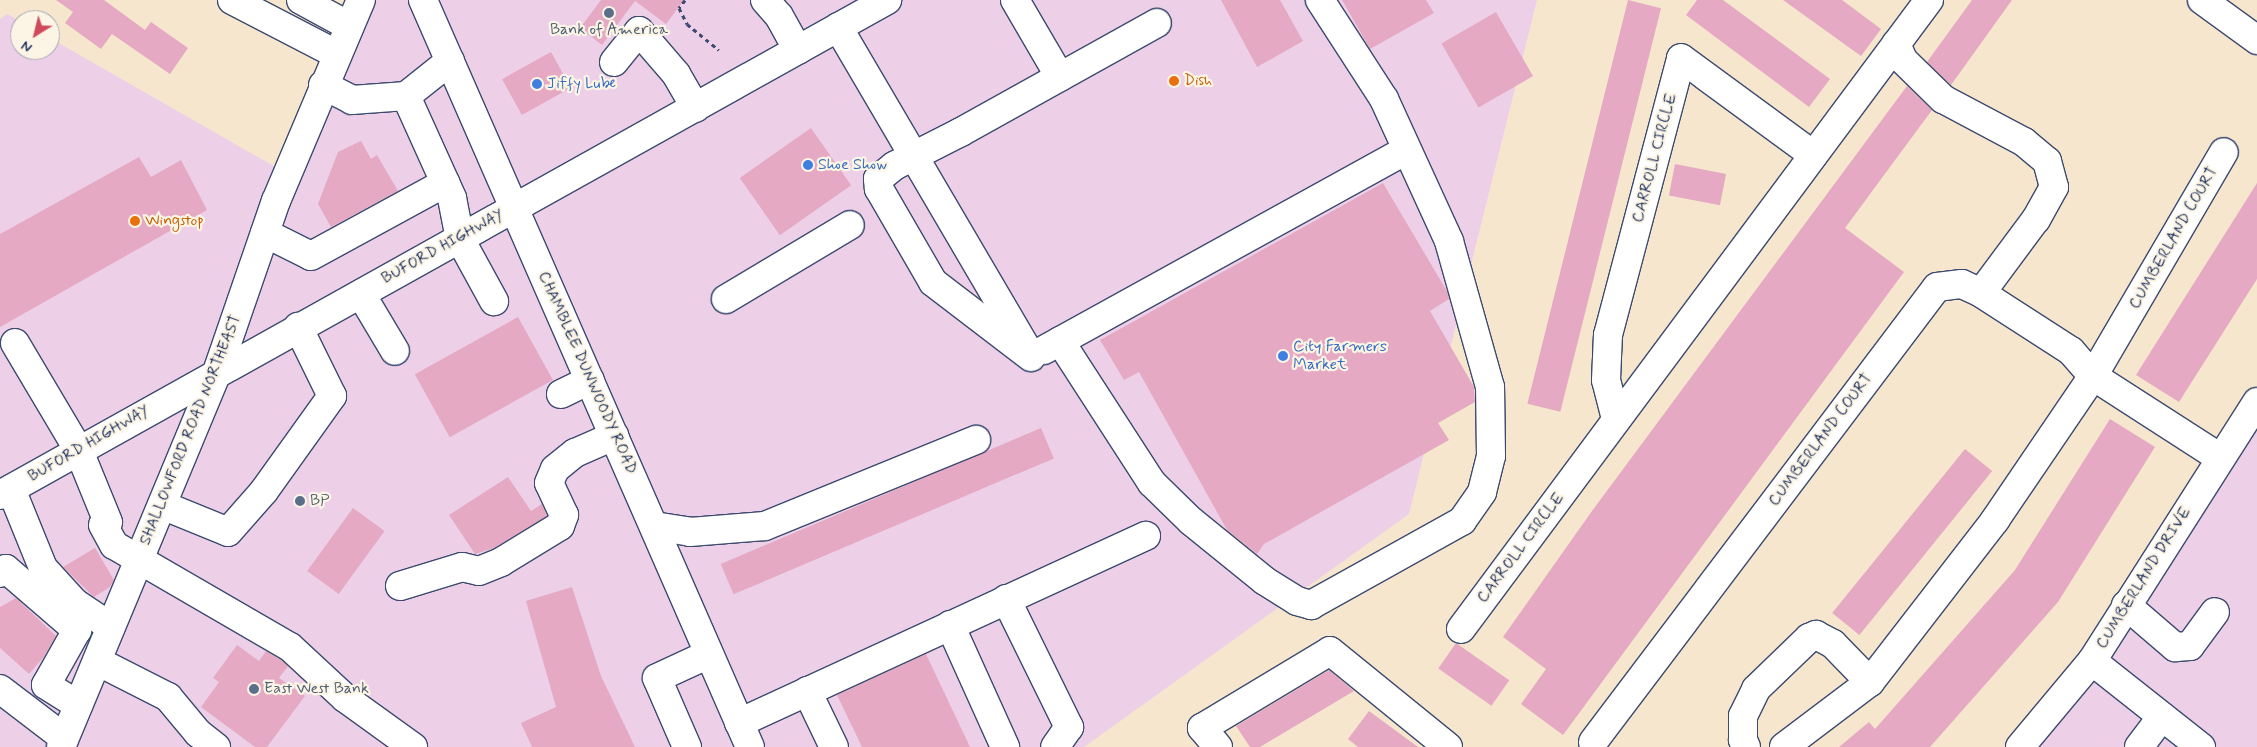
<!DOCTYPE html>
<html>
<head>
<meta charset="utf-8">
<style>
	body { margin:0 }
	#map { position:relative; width:2257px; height:747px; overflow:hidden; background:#f7e6ce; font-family:Mynerve,sans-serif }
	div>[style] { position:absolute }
	.built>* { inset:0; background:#edd0e8 }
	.building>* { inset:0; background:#e5a9c3; transform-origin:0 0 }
	.path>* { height:3px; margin-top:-1.5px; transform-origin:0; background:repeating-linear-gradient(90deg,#3c4a6f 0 4px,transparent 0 8px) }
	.roads { filter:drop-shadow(1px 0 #3c4a6f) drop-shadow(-1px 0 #3c4a6f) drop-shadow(0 1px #3c4a6f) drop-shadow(0 -1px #3c4a6f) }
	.minor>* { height:28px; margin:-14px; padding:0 14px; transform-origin:14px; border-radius:14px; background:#fff }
	.major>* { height:28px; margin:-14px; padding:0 14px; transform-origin:14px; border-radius:14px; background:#fff }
	.dots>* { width:14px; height:14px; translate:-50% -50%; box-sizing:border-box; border:2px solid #fcf5e5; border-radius:50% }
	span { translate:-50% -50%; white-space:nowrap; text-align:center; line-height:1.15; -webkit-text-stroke:4.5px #fcf5e5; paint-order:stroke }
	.service-label { font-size:16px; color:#4e5e75 }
	.left { translate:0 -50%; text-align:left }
	.food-label { font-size:16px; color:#c56008 }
	.shop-label { font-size:16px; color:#366cbe }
	.street-label { font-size:16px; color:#1b2f5e }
	.north { position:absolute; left:10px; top:10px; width:50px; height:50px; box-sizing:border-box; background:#fcf5e5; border:1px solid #a2a6af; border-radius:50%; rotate:216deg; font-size:14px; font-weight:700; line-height:20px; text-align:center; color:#1b2f5e }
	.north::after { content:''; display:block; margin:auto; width:18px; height:22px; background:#d1495b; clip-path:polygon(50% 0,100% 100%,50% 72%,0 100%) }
</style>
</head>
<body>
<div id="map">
	<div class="built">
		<i style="clip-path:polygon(364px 0,1537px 0,1409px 514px,1084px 747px,0 747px,0 19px,7px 14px,20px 21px,20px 50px,50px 50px,50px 38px,291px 176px)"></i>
		<i style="clip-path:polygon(2257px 391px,2257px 747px,2014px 747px,2216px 452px)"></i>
	</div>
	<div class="building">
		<i style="clip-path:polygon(56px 0,104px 0,145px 30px,151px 22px,188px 48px,170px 74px,112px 34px,101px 49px,65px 23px,73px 12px)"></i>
		<i style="clip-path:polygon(601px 0,684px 0,666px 24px,635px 1px,602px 45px,580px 28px)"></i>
		<i style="clip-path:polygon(1221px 0,1280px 0,1303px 41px,1257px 67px)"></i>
		<i style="clip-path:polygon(1342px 0,1426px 0,1434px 13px,1370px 49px)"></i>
		<i style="left:1628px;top:0;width:34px;height:416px;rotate:14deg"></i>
		<i style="clip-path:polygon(1697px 0,1723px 0,1830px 79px,1809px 107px,1686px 15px)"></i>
		<i style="clip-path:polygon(1783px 0,1842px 0,1881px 29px,1861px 56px)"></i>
		<i style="clip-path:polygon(1972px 0,2012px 0,1951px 85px,1927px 62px)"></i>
		<i style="left:1496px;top:12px;width:74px;height:63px;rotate:60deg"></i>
		<i style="left:551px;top:52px;width:41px;height:56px;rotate:61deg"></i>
		<i style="clip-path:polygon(1907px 86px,1932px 110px,1845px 228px,1904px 272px,1563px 735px,1521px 704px,1546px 669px,1503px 637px,1592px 511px)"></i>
		<i style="left:811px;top:128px;width:70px;height:87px;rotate:55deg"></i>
		<i style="clip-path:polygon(361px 141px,371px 159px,377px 155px,398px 191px,331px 227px,318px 204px,338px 152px)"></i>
		<i style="clip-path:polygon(139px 157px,151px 177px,181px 160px,207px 210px,0 327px,0 234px)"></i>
		<i style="left:1675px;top:164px;width:52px;height:32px;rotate:11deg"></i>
		<i style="clip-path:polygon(1383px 183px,1448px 293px,1449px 299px,1430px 311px,1474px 387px,1475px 402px,1438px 423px,1449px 440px,1264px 544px,1257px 554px,1227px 530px,1139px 372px,1124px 380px,1100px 340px)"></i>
		<i style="clip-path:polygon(2257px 183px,2257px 279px,2179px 402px,2136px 375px)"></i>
		<i style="left:518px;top:317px;width:72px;height:118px;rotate:61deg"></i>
		<i style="clip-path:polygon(2110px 419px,2155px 447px,2058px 602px,1930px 747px,1839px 747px,1869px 722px,1875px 729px,2015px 570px)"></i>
		<i style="left:1041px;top:428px;width:33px;height:348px;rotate:67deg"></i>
		<i style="left:1965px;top:449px;width:35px;height:211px;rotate:39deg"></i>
		<i style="clip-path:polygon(508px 477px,531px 511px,542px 504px,547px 516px,494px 548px,475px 554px,449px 515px)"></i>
		<i style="left:353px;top:508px;width:39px;height:78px;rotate:36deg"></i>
		<i style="clip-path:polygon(95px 548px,114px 580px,110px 587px,94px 597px,63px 567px)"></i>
		<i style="clip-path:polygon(572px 587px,601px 676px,635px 747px,532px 747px,521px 723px,556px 707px,526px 601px)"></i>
		<i style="clip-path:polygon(16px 598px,56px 636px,43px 658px,29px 674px,0 648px,0 607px)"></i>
		<i style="left:1456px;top:643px;width:65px;height:31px;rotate:35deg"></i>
		<i style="clip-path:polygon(237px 645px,259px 661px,266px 651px,281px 660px,288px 666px,279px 678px,305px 696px,267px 747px,255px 747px,201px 707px,219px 682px,213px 678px)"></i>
		<i style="clip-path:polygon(926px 654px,970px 747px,862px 747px,837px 695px)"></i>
		<i style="clip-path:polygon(1329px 670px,1354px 691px,1260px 747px,1250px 747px,1236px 726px)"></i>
		<i style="clip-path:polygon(1369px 711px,1418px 747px,1358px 747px,1348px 739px)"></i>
	</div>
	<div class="path">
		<i style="left:685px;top:0;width:10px;rotate:127deg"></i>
		<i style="left:679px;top:8px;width:18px;rotate:63deg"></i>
		<i style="left:687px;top:24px;width:41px;rotate:39.1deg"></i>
	</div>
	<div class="roads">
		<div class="minor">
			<i style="left:232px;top:0;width:117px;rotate:27.4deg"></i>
			<i style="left:301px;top:0;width:55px;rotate:28.4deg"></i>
			<i style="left:423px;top:0;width:815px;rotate:66.36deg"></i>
			<i style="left:765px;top:0;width:21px;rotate:49deg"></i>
			<i style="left:779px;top:16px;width:39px;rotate:61deg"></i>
			<i style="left:1015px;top:0;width:89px;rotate:59.7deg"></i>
			<i style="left:838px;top:27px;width:371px;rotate:59.6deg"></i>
			<i style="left:1896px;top:44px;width:17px;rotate:66deg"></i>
			<i style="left:1903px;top:60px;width:56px;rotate:44.3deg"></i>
			<i style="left:1943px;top:99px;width:92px;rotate:28deg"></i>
			<i style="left:2024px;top:142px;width:30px;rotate:40deg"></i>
			<i style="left:2047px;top:161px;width:27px;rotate:75deg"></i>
			<i style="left:2054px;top:187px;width:37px;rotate:119deg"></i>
			<i style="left:2036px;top:219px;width:92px;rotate:126.6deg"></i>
			<i style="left:450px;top:61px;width:56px;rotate:141.5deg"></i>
			<i style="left:406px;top:96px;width:112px;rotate:65.7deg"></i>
			<i style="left:452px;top:198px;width:42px;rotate:79deg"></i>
			<i style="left:460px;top:239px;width:71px;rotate:61.3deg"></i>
			<i style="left:614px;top:62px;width:40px;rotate:-51deg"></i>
			<i style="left:639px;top:31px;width:57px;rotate:49.3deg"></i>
			<i style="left:676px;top:74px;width:39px;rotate:60deg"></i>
			<i style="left:323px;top:85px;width:33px;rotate:27deg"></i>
			<i style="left:352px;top:100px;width:54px;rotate:-4.2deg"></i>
			<i style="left:265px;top:233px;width:51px;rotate:26.6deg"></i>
			<i style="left:311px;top:256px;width:153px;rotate:-28.6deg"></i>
			<i style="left:361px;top:294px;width:66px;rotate:59.2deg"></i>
			<i style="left:726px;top:299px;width:144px;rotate:-30.8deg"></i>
			<i style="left:1060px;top:341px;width:169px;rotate:57.1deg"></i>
			<i style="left:1152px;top:483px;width:54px;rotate:44.3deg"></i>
			<i style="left:1191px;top:521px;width:95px;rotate:39deg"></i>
			<i style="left:1265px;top:581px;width:38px;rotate:32deg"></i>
			<i style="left:1297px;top:601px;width:15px;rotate:16deg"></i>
			<i style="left:1311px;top:605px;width:173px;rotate:-29.1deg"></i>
			<i style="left:1462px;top:521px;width:35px;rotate:-55deg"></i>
			<i style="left:1482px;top:492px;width:37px;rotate:-76deg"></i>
			<i style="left:1491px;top:456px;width:69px;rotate:-90.8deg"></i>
			<i style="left:1490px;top:387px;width:152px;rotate:-105.7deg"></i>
			<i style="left:1449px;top:241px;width:156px;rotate:-114.6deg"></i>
			<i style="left:1384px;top:99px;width:118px;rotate:-122.9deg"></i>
			<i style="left:15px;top:343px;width:126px;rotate:59.3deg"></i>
			<i style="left:79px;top:451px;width:77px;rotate:67.8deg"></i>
			<i style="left:1044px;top:350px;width:414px;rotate:-28.9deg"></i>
			<i style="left:1031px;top:357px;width:123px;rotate:-142.6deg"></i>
			<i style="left:933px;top:282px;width:108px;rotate:-120.1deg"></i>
			<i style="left:879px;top:189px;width:10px;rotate:-96deg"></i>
			<i style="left:878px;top:179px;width:21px;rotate:-39deg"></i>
			<i style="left:894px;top:166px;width:75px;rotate:-26.9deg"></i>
			<i style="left:961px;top:132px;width:224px;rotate:-29.1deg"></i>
			<i style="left:561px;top:394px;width:32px;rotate:-26deg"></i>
			<i style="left:1616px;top:419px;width:40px;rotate:-104.4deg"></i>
			<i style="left:1606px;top:380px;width:45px;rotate:-87.5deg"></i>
			<i style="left:1608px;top:335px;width:286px;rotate:-75.2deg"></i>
			<i style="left:1681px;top:58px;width:164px;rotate:36.3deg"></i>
			<i style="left:11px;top:489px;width:85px;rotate:67.9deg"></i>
			<i style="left:43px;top:568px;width:47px;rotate:47.6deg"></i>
			<i style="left:75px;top:603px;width:43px;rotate:33.7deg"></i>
			<i style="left:162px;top:505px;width:71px;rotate:22.2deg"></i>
			<i style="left:228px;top:532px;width:55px;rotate:-48.7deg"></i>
			<i style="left:264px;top:491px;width:117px;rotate:-54.4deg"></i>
			<i style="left:332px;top:396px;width:77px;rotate:-116.2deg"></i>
			<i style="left:103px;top:525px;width:23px;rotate:61deg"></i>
			<i style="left:114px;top:545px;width:203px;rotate:30.1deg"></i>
			<i style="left:290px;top:647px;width:75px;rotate:42.8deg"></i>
			<i style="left:345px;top:698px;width:84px;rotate:35.8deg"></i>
			<i style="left:654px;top:526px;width:36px;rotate:9deg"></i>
			<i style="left:690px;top:532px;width:75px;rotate:-4.6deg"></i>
			<i style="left:765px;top:526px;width:228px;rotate:-22.2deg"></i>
			<i style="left:0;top:573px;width:7px;rotate:-34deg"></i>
			<i style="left:6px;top:569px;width:94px;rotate:40.7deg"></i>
			<i style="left:77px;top:630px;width:63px;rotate:119.4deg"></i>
			<i style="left:46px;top:685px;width:38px;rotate:32deg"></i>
			<i style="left:400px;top:586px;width:65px;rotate:-17deg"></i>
			<i style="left:462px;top:567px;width:17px;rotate:13deg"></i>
			<i style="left:479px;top:571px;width:24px;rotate:-22deg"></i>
			<i style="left:501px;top:562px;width:69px;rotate:-31.4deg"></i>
			<i style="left:560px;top:526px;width:12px;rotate:-70deg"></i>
			<i style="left:564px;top:515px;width:35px;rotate:-115deg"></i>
			<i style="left:549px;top:483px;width:15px;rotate:-67deg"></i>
			<i style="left:555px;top:469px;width:26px;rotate:-39deg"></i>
			<i style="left:575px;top:453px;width:43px;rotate:-23.6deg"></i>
			<i style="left:1006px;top:599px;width:143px;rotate:63.8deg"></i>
			<i style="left:1069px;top:727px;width:24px;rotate:125deg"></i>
			<i style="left:2126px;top:605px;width:65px;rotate:40.6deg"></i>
			<i style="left:2175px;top:647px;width:15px;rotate:-4deg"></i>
			<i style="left:2190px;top:646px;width:42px;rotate:-53.7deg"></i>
			<i style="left:950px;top:625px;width:134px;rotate:65.7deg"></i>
			<i style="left:1461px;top:629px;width:784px;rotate:-53.35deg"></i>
			<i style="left:97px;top:661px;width:80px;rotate:26.9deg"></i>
			<i style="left:168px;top:697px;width:47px;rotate:50.2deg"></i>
			<i style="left:198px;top:733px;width:23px;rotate:38deg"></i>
			<i style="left:2092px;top:661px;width:139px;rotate:38.3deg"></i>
			<i style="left:0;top:689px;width:81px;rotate:37.4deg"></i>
			<i style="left:807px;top:691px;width:62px;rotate:64.3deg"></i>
			<i style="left:739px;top:723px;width:448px;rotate:-24.7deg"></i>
			<i style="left:1593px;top:742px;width:570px;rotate:-52.91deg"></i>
			<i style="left:1937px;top:287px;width:25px;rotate:-7deg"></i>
			<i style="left:1962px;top:284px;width:21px;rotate:25deg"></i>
			<i style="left:1981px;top:293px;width:107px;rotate:32.8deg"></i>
			<i style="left:2071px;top:351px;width:33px;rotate:49deg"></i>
			<i style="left:2093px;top:376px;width:151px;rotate:32.8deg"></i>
			<i style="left:61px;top:747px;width:406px;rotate:-67.4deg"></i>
			<i style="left:217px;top:372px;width:181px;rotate:-71deg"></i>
			<i style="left:276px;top:201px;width:218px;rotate:-67.1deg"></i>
			<i style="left:687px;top:747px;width:75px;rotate:-113.5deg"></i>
			<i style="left:657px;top:678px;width:57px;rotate:-24.8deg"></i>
			<i style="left:1218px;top:747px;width:25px;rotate:-130deg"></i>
			<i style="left:1202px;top:728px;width:149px;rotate:-31deg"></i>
			<i style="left:1330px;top:651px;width:152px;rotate:39.1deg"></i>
			<i style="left:1746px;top:747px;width:8px;rotate:-113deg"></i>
			<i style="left:1743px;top:740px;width:24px;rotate:-90deg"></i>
			<i style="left:1743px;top:716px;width:30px;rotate:-64deg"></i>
			<i style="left:1756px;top:689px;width:74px;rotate:-43.9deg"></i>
			<i style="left:1809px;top:638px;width:8px;rotate:-23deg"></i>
			<i style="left:1816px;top:635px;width:19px;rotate:28deg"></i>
			<i style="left:1833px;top:644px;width:53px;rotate:45.8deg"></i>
			<i style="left:1784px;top:747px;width:108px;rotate:-37.1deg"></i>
			<i style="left:1870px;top:682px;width:205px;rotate:-52.3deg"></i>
			<i style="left:1995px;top:520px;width:174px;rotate:-55.8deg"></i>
			<i style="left:2093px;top:376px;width:259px;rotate:-59.7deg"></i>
			<i style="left:2020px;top:747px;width:112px;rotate:-50.1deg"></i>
			<i style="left:2092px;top:661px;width:307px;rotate:-57.5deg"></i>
			<i style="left:2139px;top:747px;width:38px;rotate:-53deg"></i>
		</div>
		<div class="major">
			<i style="left:2202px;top:0;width:68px;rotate:36deg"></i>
			<i style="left:0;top:495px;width:1016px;rotate:-29.16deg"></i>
		</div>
	</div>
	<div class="dots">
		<i style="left:609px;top:13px;background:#5c6f8a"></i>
		<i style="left:1174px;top:81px;background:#e8710a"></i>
		<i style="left:537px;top:84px;background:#3f7fe0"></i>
		<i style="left:808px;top:165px;background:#3f7fe0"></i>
		<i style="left:135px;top:221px;background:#e8710a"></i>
		<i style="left:1283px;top:356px;background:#3f7fe0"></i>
		<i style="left:300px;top:501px;background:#5c6f8a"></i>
		<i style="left:254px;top:689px;background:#5c6f8a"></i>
	</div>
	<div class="service-label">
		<span style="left:609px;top:30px">Bank of America</span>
		<span class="left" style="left:310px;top:501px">BP</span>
		<span class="left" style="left:264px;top:689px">East West Bank</span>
	</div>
	<div class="food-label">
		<span class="left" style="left:1184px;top:81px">Dish</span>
		<span class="left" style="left:145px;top:221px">Wingstop</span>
	</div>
	<div class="shop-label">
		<span class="left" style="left:547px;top:84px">Jiffy Lube</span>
		<span class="left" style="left:818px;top:165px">Shoe Show</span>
		<span class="left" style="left:1293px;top:356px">City Farmers<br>Market</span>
	</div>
	<div class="street-label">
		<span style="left:1655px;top:158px;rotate:-75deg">CARROLL CIRCLE</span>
		<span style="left:2174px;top:238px;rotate:-60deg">CUMBERLAND COURT</span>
		<span style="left:443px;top:247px;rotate:-29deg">BUFORD HIGHWAY</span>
		<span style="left:587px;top:373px;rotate:66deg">CHAMBLEE DUNWOODY ROAD</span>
		<span style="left:191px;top:430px;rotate:-68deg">SHALLOWFORD ROAD NORTHEAST</span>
		<span style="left:1821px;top:440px;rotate:-53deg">CUMBERLAND COURT</span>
		<span style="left:89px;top:444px;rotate:-30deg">BUFORD HIGHWAY</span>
		<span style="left:1521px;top:548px;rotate:-53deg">CARROLL CIRCLE</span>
		<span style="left:2144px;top:578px;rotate:-58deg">CUMBERLAND DRIVE</span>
	</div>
	<div class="north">N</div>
</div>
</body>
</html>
